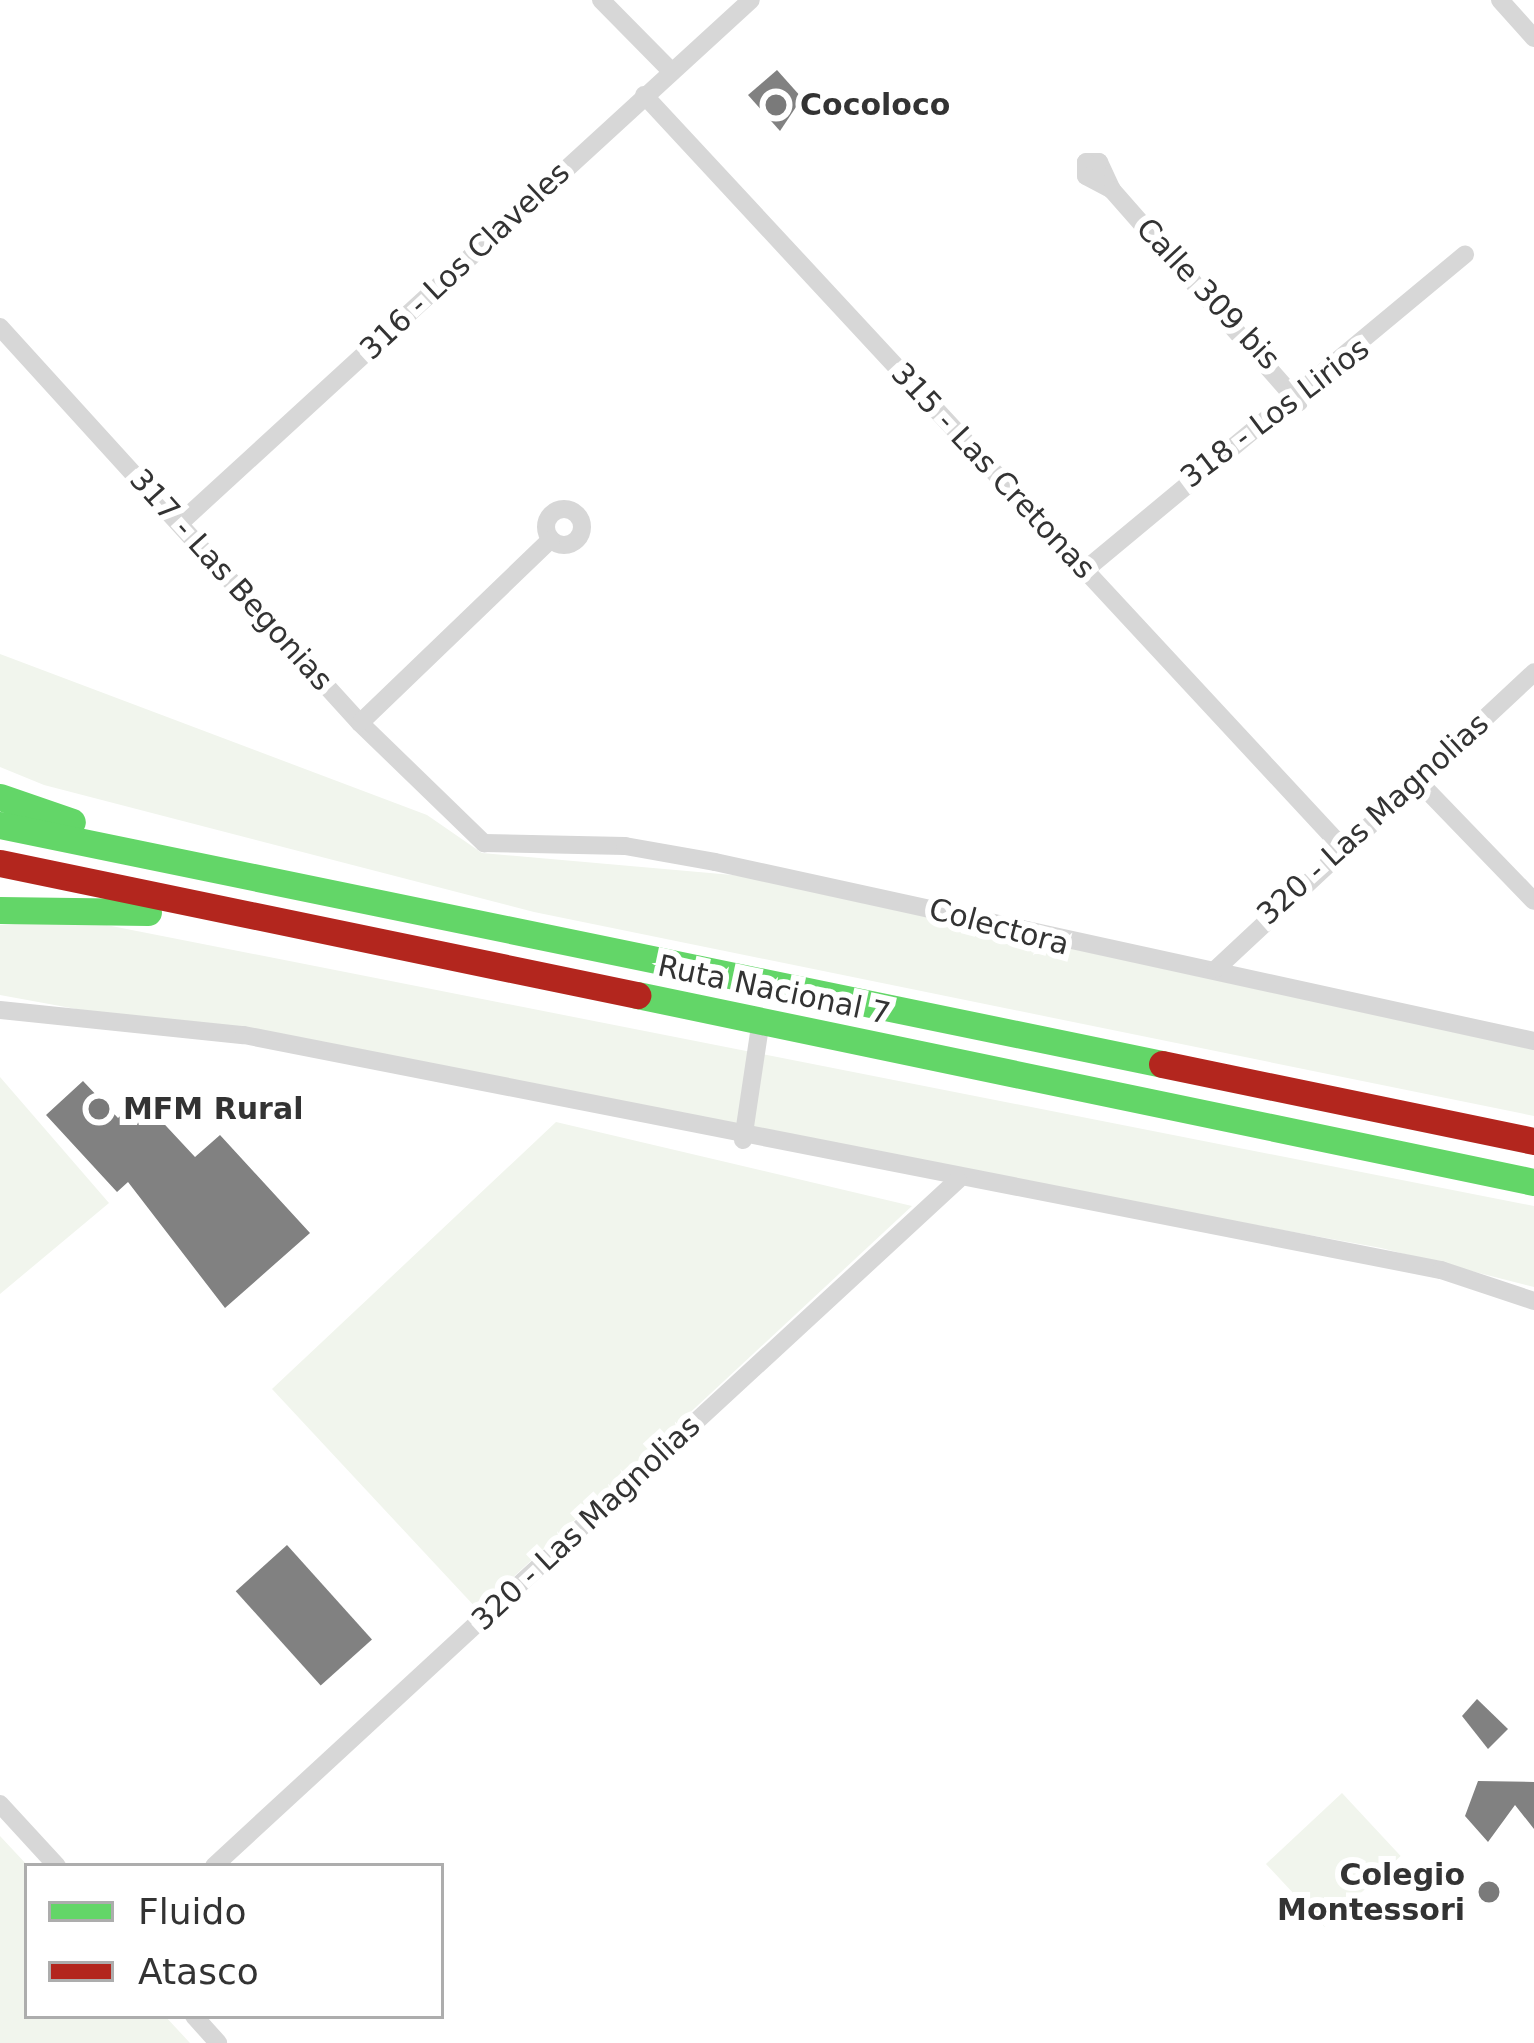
<!DOCTYPE html>
<html>
<head>
<meta charset="utf-8">
<style>
	body { margin:0 }
	#map { position:relative; width:1534px; height:2043px; overflow:hidden; background:#fff; font-family:"DejaVu Sans",sans-serif }
	div>[style] { position:absolute }
	.green>* { inset:0; background:#f1f5ed; transform-origin:0 0 }
	.building>* { inset:0; background:#818181; transform-origin:0 0 }
	.street>* { height:18px; margin:-9px; padding:0 9px; transform-origin:9px; border-radius:9px; background:#d7d7d7 }
	.street>.ring { margin:-9px; padding:0; box-sizing:content-box; background:none; border:18px solid #d7d7d7; border-radius:50% }
	.fast>* { height:27px; margin:-13.5px; padding:0 13.5px; transform-origin:13.5px; border-radius:13.5px; background:#63d668 }
	.jam>* { height:27px; margin:-13.5px; padding:0 13.5px; transform-origin:13.5px; border-radius:13.5px; background:#b3261e }
	.dots>* { width:33px; height:33px; translate:-50% -50%; box-sizing:border-box; border:6px solid #fff; border-radius:50% }
	span { translate:-50% -50%; white-space:nowrap; text-align:center; line-height:1.15; -webkit-text-stroke:12px #fff; paint-order:stroke }
	.poi-label { font-size:30px; color:#333; font-weight:700 }
	.left { translate:0 -50%; text-align:left }
	.right { translate:-100% -50%; text-align:right }
	.street-label { font-size:30px; color:#333 }
	.legend { position:absolute; left:24px; top:1863px; width:420px; height:156px; box-sizing:border-box; background:#fff; border:3px solid #adadad; margin:0; padding:15px 21px; list-style:none; font-size:36px; color:#333 }
	.legend li { display:flex; align-items:center; gap:24px; height:60px }
	.legend b { width:60px; border:3px solid #adadad }
</style>
</head>
<body>
<div id="map">
	<div class="green">
		<i style="clip-path:polygon(0 654px,427px 815px,482px 853px,744px 876px,1534px 1048px,1534px 1116px,534px 912px,44px 785px,0 767px)"></i>
		<i style="clip-path:polygon(81px 920px,1534px 1206px,1534px 1287px,1381px 1248px,0 995px,0 925px)"></i>
		<i style="clip-path:polygon(0 1077px,109px 1203px,0 1294px)"></i>
		<i style="clip-path:polygon(556px 1122px,912px 1206px,478px 1610px,272px 1389px)"></i>
		<i style="left:1342px;top:1793px;width:86px;height:104px;rotate:47deg"></i>
		<i style="clip-path:polygon(0 1836px,28px 1866px,27px 2016px,165px 2016px,190px 2043px,0 2043px)"></i>
	</div>
	<div class="building">
		<i style="clip-path:polygon(777px 70px,802px 98px,780px 131px,748px 95px)"></i>
		<i style="clip-path:polygon(83px 1081px,118px 1118px,140px 1098px,195px 1157px,220px 1135px,310px 1233px,225px 1308px,128px 1182px,117px 1192px,46px 1115px)"></i>
		<i style="left:287px;top:1545px;width:127px;height:69px;rotate:48deg"></i>
		<i style="clip-path:polygon(1477px 1699px,1508px 1729px,1488px 1749px,1462px 1716px)"></i>
		<i style="clip-path:polygon(1478px 1781px,1534px 1782px,1534px 1829px,1515px 1805px,1488px 1842px,1465px 1816px)"></i>
	</div>
	<div class="street">
		<i style="left:601px;top:0;width:101px;rotate:45.4deg"></i>
		<i style="left:1500px;top:0;width:51px;rotate:48.2deg"></i>
		<i style="left:644px;top:95px;width:1027px;rotate:47.13deg"></i>
		<i style="left:1112px;top:190px;width:31px;rotate:-115deg"></i>
		<i style="left:1099px;top:162px;width:13px;rotate:180deg"></i>
		<i style="left:1086px;top:162px;width:14px;rotate:90deg"></i>
		<i style="left:1086px;top:176px;width:30px;rotate:28deg"></i>
		<i style="left:1112px;top:190px;width:283px;rotate:48.7deg"></i>
		<i style="left:0;top:327px;width:535px;rotate:47.73deg"></i>
		<i style="left:360px;top:723px;width:173px;rotate:44.1deg"></i>
		<i style="left:484px;top:843px;width:141px;rotate:1.2deg"></i>
		<i style="left:625px;top:846px;width:91px;rotate:10.1deg"></i>
		<i style="left:715px;top:862px;width:838px;rotate:12.33deg"></i>
		<i class="ring" style="left:546px;top:509px;width:18px;height:18px"></i>
		<i style="left:180px;top:523px;width:774px;rotate:-42.49deg"></i>
		<i style="left:1085px;top:570px;width:494px;rotate:-39.7deg"></i>
		<i style="left:360px;top:723px;width:265px;rotate:-43.9deg"></i>
		<i style="left:1417px;top:780px;width:168px;rotate:46deg"></i>
		<i style="left:1216px;top:969px;width:435px;rotate:-43deg"></i>
		<i style="left:0;top:1010px;width:245px;rotate:5.9deg"></i>
		<i style="left:244px;top:1035px;width:1220px;rotate:11.11deg"></i>
		<i style="left:1441px;top:1270px;width:98px;rotate:18.4deg"></i>
		<i style="left:743px;top:1140px;width:121px;rotate:-81.5deg"></i>
		<i style="left:0;top:1804px;width:84px;rotate:47.4deg"></i>
		<i style="left:214px;top:1866px;width:1012px;rotate:-42.68deg"></i>
		<i style="left:194px;top:2016px;width:36px;rotate:48deg"></i>
	</div>
	<div class="fast">
		<i style="left:0;top:797px;width:76px;rotate:19.1deg"></i>
		<i style="left:0;top:825px;width:1186px;rotate:11.62deg"></i>
		<i style="left:0;top:910px;width:148px;rotate:0.8deg"></i>
		<i style="left:637px;top:995px;width:916px;rotate:11.78deg"></i>
	</div>
	<div class="jam">
		<i style="left:0;top:863px;width:651px;rotate:11.71deg"></i>
		<i style="left:1162px;top:1064px;width:380px;rotate:11.7deg"></i>
	</div>
	<div class="dots">
		<i style="left:776px;top:105px;background:#7a7a7a"></i>
		<i style="left:99px;top:1109px;background:#7a7a7a"></i>
		<i style="left:1489px;top:1892px;background:#7a7a7a"></i>
	</div>
	<div class="poi-label">
		<span class="left" style="left:800px;top:105px">Cocoloco</span>
		<span class="left" style="left:123px;top:1109px">MFM Rural</span>
		<span class="right" style="left:1465px;top:1892px">Colegio<br>Montessori</span>
	</div>
	<div class="street-label">
		<span style="left:465px;top:261px;rotate:-43deg">316 - Los Claveles</span>
		<span style="left:1208px;top:294px;rotate:47deg">Calle 309 bis</span>
		<span style="left:1275px;top:413px;rotate:-37deg">318 - Los Lirios</span>
		<span style="left:993px;top:471px;rotate:47deg">315 - Las Cretonas</span>
		<span style="left:231px;top:580px;rotate:48deg">317 - Las Begonias</span>
		<span style="left:1373px;top:819px;rotate:-42deg">320 - Las Magnolias</span>
		<span style="left:999px;top:927px;rotate:15deg">Colectora</span>
		<span style="left:774px;top:990px;rotate:12deg">Ruta Nacional 7</span>
		<span style="left:586px;top:1523px;rotate:-43deg">320 - Las Magnolias</span>
	</div>
	<ul class="legend">
	<li><b style="height:15px;background:#63d668"></b>Fluido</li>
	<li><b style="height:15px;background:#b3261e"></b>Atasco</li>
	</ul>
</div>
</body>
</html>
